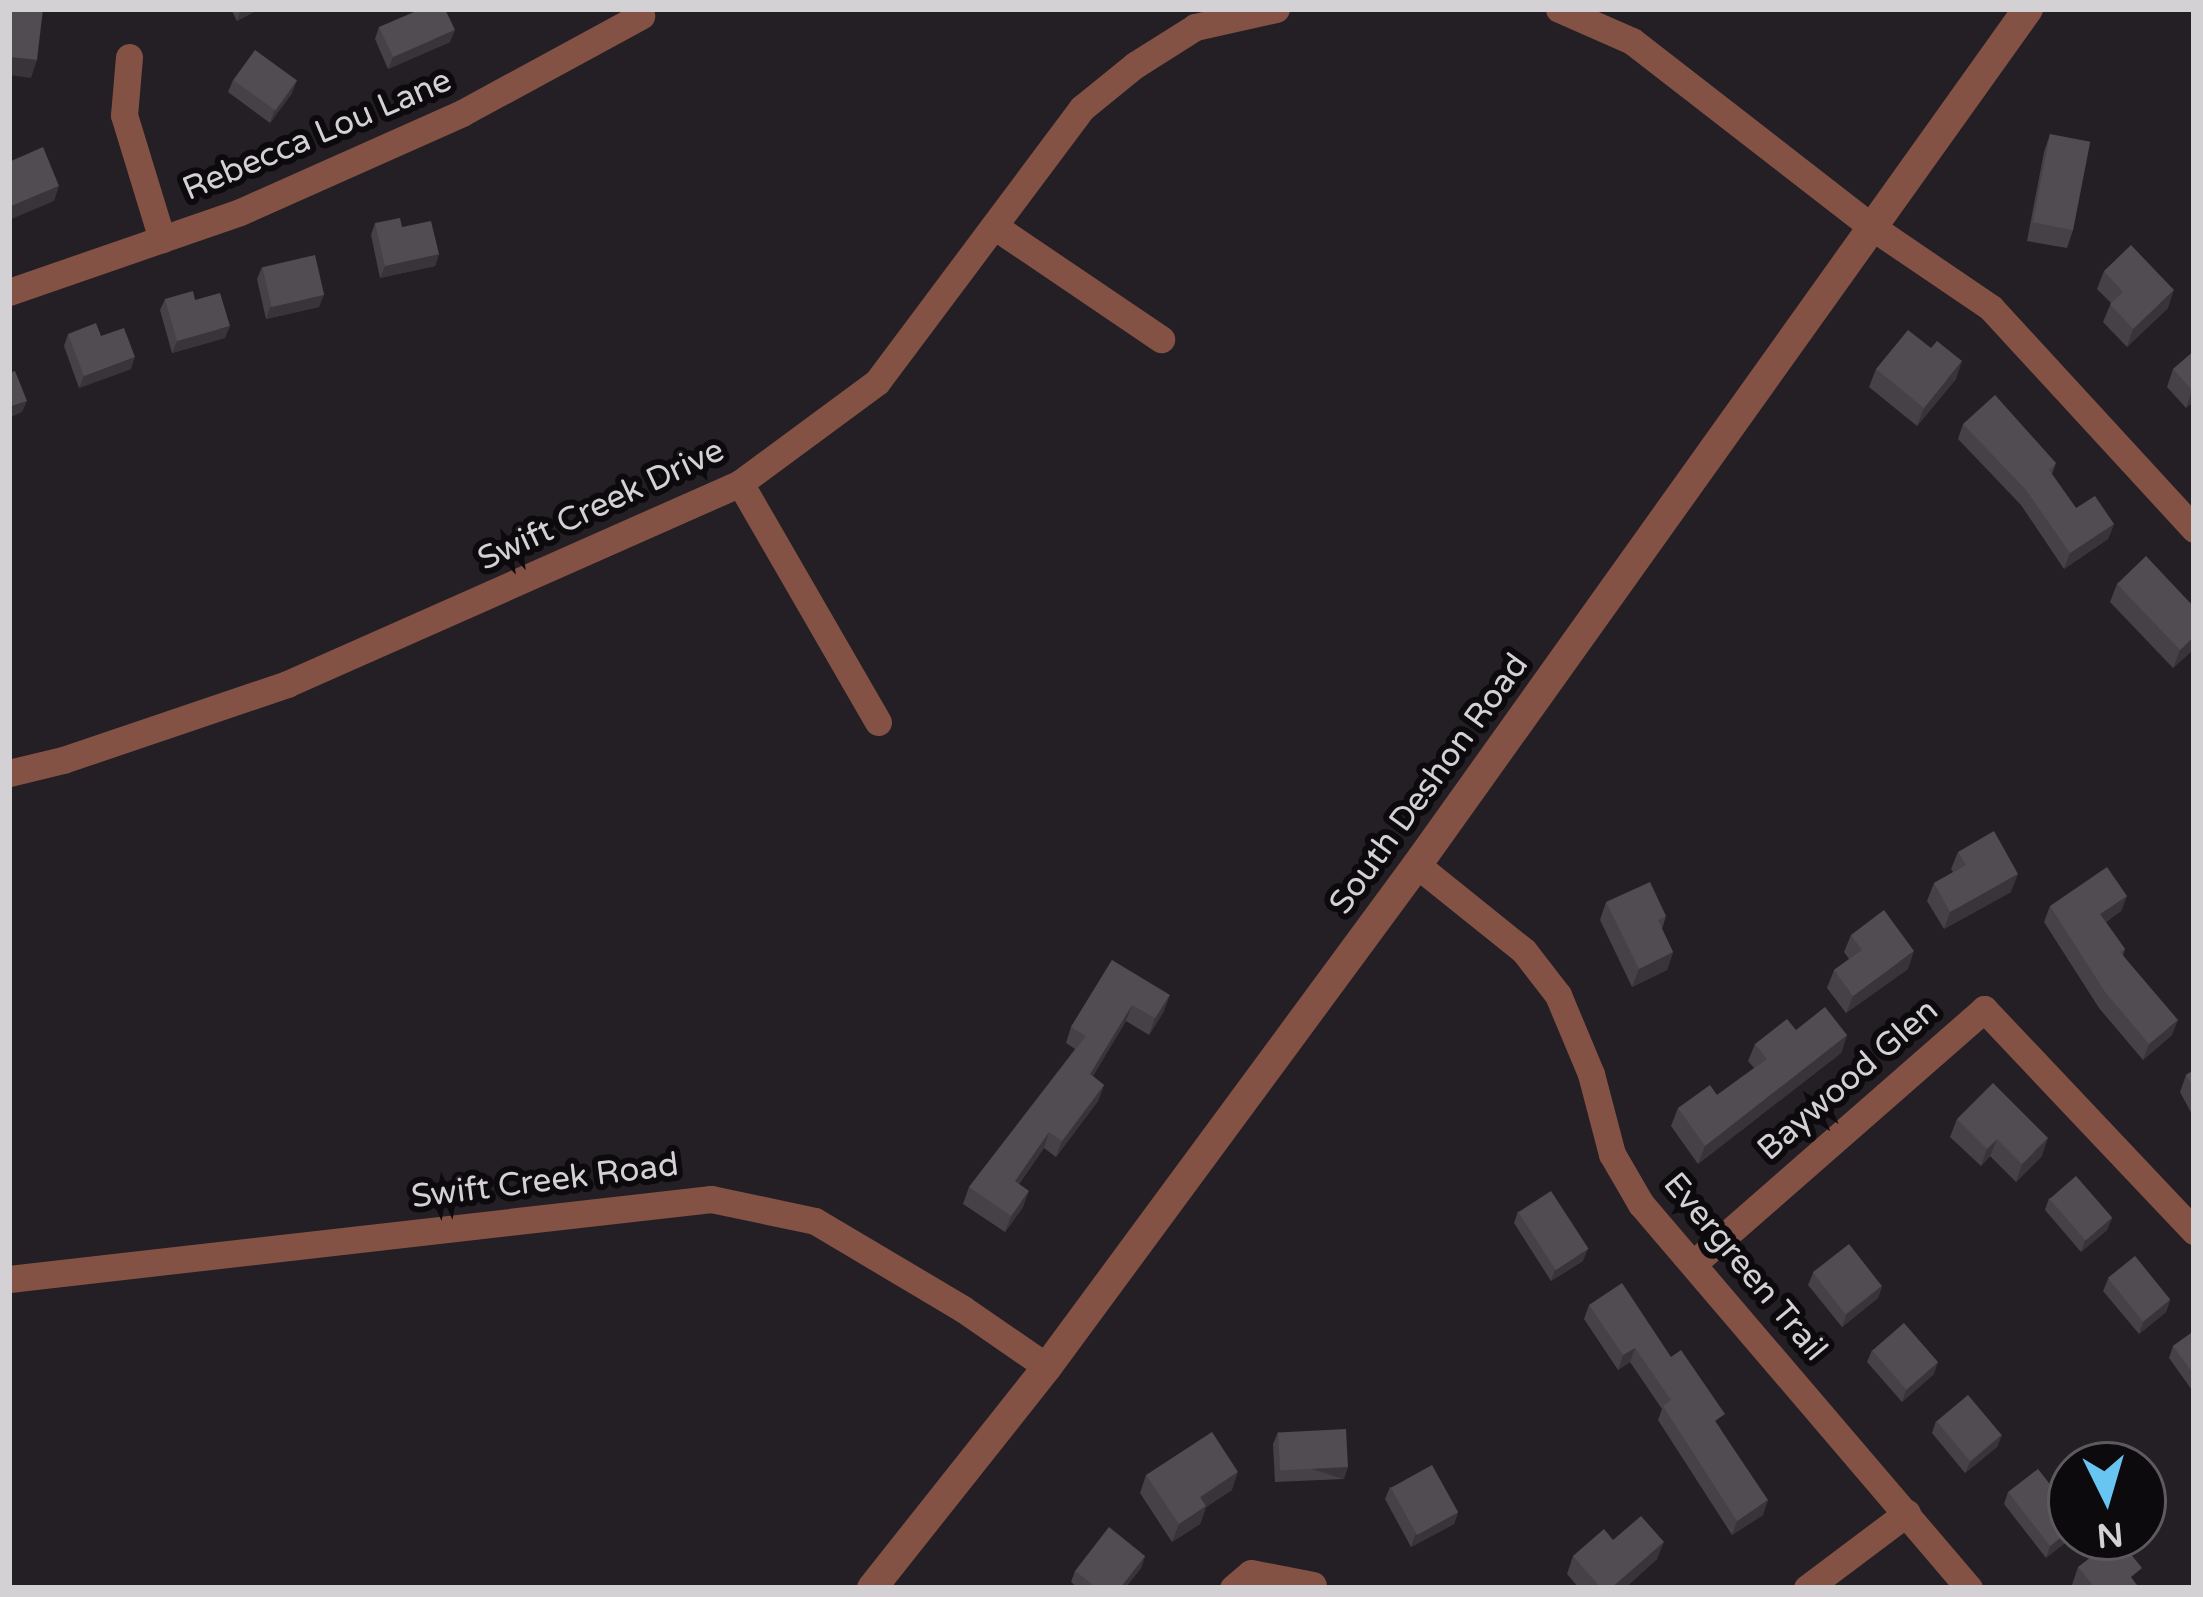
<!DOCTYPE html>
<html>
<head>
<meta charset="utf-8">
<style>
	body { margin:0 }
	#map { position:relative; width:2203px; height:1597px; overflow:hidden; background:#241f25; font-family:"Varela Round",sans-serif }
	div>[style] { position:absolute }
	.minor>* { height:27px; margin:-13.5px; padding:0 13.5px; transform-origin:13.5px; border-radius:13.5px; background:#845245 }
	.tertiary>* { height:30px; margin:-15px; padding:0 15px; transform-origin:15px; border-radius:15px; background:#845245 }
	.wall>* { inset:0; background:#464047 }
	.shaded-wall>* { inset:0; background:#393439; transform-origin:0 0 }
	.building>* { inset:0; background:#514b52; transform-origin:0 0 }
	span { translate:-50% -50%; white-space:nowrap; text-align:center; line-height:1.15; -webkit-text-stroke:12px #0c0a0c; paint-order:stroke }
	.street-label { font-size:33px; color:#d4d1d5 }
	.frame { position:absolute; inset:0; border:12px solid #d4d1d5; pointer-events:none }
	.north { position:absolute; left:2047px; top:1441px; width:120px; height:120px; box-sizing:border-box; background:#0c0a0c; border:3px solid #5c5a5c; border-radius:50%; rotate:175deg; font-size:33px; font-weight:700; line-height:48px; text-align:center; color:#d4d1d5 }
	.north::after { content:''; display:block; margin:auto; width:42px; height:54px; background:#68c4f0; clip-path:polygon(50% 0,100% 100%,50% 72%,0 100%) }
</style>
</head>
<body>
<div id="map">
	<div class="minor">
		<i style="left:1559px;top:9px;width:80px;rotate:23.7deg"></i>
		<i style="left:1632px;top:41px;width:304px;rotate:37.8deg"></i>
		<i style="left:1872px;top:227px;width:144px;rotate:34.2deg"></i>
		<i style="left:1991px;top:308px;width:300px;rotate:47.4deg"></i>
		<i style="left:129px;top:57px;width:58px;rotate:94.9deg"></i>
		<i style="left:124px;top:115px;width:130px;rotate:73deg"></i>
		<i style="left:994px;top:226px;width:202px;rotate:34.1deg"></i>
		<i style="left:9px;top:292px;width:244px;rotate:-19.1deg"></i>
		<i style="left:240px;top:212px;width:243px;rotate:-24deg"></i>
		<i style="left:462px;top:113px;width:204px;rotate:-28.5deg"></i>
		<i style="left:740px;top:483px;width:276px;rotate:60deg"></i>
		<i style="left:9px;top:773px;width:56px;rotate:-13.5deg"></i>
		<i style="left:63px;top:760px;width:237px;rotate:-18.7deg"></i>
		<i style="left:287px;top:684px;width:496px;rotate:-23.9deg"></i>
		<i style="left:740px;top:483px;width:170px;rotate:-36.4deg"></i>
		<i style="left:877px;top:382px;width:342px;rotate:-53.2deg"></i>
		<i style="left:1082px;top:108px;width:68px;rotate:-39.1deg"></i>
		<i style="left:1135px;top:65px;width:71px;rotate:-32.3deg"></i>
		<i style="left:1195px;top:27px;width:83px;rotate:-12.5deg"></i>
		<i style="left:1417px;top:865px;width:137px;rotate:38.8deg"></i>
		<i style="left:1524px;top:951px;width:56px;rotate:52.3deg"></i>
		<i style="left:1558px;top:995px;width:86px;rotate:67.3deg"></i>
		<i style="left:1591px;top:1074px;width:83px;rotate:75.3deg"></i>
		<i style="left:1612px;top:1154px;width:58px;rotate:59.9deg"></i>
		<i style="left:1641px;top:1204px;width:505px;rotate:49.5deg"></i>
		<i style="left:1693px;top:1264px;width:387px;rotate:-41.2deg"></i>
		<i style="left:1984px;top:1009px;width:306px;rotate:46.6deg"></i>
		<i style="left:9px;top:1279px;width:707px;rotate:-6.5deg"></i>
		<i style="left:711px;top:1199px;width:106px;rotate:11.9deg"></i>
		<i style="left:815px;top:1221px;width:172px;rotate:30.7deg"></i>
		<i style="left:963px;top:1309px;width:102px;rotate:34.6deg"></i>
		<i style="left:1233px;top:1588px;width:23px;rotate:-40deg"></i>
		<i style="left:1251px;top:1573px;width:63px;rotate:11deg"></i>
		<i style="left:1807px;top:1588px;width:125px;rotate:-36.9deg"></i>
	</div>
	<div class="tertiary">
		<i style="left:872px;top:1588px;width:282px;rotate:-51.6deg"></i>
		<i style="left:1047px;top:1367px;width:624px;rotate:-53.61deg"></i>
		<i style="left:1417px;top:865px;width:1052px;rotate:-54.48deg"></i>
	</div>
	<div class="wall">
		<i style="clip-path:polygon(231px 9px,259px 9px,237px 21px)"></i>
		<i style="clip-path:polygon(379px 27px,450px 42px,388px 69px,375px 39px)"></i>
		<i style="clip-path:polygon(233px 80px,292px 93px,270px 123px,228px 92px)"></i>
		<i style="clip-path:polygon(2050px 134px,2073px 230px,2067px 248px,2027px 241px,2044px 152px)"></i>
		<i style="clip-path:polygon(375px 223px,402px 227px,439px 254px,435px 266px,380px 278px,371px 235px)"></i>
		<i style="clip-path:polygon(262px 267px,319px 307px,266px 319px,257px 279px)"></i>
		<i style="clip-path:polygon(2104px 271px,2168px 308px,2127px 347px,2103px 322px,2111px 303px,2097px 289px)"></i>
		<i style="clip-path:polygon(165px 299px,195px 300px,225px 338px,172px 353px,160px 310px)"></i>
		<i style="clip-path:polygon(68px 334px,101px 336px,131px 369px,79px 388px,64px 346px)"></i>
		<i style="clip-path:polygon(2194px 351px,2194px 401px,2186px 408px,2167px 387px,2173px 369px)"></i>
		<i style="clip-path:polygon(1876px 369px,1956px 379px,1917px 426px,1869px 387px)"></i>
		<i style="clip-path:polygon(1963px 424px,2056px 463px,2052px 474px,2076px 508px,2114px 524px,2108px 539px,2064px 569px,2021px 505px,1958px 439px)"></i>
		<i style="clip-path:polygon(2117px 584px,2194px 649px,2173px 668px,2110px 602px)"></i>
		<i style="clip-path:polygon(1958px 852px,2011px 892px,1944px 929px,1927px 901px,1934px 883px,1953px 872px,1951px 869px)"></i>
		<i style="clip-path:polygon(2127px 896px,2121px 911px,2106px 922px,2125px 949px,2123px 955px,2172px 1035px,2143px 1060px,2099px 1008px,2044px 922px,2050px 906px)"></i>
		<i style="clip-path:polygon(1606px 902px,1666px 916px,1662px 929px,1673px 952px,1667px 970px,1632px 987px,1600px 920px)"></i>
		<i style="clip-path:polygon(1851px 935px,1908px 969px,1846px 1013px,1827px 988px,1834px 970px,1849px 959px,1844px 952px)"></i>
		<i style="clip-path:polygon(1112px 960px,1164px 1011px,1149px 1035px,1126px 1021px,1093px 1076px,1104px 1085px,1098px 1101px,1056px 1157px,1044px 1148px,1019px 1184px,1023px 1207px,1005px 1232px,963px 1204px,969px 1187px,1075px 1049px,1066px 1043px,1071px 1027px)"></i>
		<i style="clip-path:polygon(1796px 1030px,1847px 1035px,1841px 1053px,1698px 1164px,1671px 1126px,1678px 1108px,1717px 1095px,1754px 1068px,1748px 1061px,1755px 1044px)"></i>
		<i style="clip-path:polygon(2194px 1070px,2194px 1118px,2180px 1092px,2186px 1075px)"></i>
		<i style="clip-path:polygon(1957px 1119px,2042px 1156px,2016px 1182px,1990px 1156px,1981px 1166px,1950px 1137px)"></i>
		<i style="clip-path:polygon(2049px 1198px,2112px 1218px,2107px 1230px,2081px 1252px,2045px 1210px)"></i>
		<i style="clip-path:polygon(1518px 1211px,1583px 1261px,1551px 1281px,1514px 1223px)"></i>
		<i style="clip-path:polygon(1813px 1273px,1882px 1286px,1878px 1298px,1842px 1327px,1808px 1285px)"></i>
		<i style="clip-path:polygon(2108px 1279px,2170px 1300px,2166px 1312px,2139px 1334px,2103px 1291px)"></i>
		<i style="clip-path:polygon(1589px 1305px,1671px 1357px,1720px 1428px,1763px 1515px,1732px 1535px,1658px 1420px,1662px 1409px,1630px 1362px,1618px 1370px,1584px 1319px)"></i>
		<i style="clip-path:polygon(2194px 1331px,2194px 1393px,2169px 1358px,2173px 1346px)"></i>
		<i style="clip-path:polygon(1872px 1350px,1934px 1374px,1902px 1402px,1867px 1362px)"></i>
		<i style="clip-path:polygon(1936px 1421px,2002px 1435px,1997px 1447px,1965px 1473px,1932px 1433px)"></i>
		<i style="clip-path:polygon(1278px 1432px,1344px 1479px,1275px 1482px,1273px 1444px)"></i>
		<i style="clip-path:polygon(1146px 1475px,1232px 1490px,1206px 1507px,1200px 1524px,1172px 1542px,1140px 1493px)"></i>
		<i style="clip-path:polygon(1390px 1487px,1458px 1512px,1454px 1524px,1411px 1547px,1385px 1499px)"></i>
		<i style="clip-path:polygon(2008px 1492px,2071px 1511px,2046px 1558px,2004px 1504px)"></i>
		<i style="clip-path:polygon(1613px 1540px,1657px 1559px,1625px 1588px,1579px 1588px,1567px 1574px,1573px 1556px)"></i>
		<i style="clip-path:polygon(1145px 1556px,1141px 1568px,1125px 1588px,1078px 1588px,1071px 1582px,1075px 1571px)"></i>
		<i style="clip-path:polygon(2078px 1567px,2136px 1584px,2139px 1588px,2075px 1588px,2072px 1585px)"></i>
	</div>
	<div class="shaded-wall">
		<i style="clip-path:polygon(241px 9px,259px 9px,237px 21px)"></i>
		<i style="clip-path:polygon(455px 30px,450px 42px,388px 69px,393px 57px)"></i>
		<i style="clip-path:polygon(9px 57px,37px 60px,31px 78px,9px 75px)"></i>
		<i style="clip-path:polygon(297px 81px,292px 93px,270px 123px,274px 111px)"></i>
		<i style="clip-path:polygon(59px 186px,54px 201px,9px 220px,9px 207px)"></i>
		<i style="clip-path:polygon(439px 254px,435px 266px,380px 278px,385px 266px)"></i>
		<i style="clip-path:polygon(2174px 290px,2168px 308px,2127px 347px,2133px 329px)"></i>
		<i style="clip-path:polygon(324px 295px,319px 307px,266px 319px,270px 307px)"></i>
		<i style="clip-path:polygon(230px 326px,225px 338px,172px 353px,177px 341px)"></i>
		<i style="clip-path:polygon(135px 357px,131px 369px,79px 388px,84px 376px)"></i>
		<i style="clip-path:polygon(1962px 361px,1956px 379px,1917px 426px,1924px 408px)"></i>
		<i style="clip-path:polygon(2194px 389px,2194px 401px,2186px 408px,2192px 390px)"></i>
		<i style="clip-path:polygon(27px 401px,22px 412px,9px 418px,9px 407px)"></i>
		<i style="clip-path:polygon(2114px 524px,2108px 539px,2064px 569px,2070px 553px)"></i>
		<i style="clip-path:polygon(2194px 637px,2194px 649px,2173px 668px,2180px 650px)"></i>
		<i style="clip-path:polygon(2018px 874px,2011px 892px,1944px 929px,1950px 912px)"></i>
		<i style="clip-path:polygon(2127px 896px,2121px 911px,2095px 929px,2100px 914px)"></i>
		<i style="clip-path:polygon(1914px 951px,1908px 969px,1846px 1013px,1853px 996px)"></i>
		<i style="clip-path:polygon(1673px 952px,1667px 970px,1632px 987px,1639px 969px)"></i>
		<i style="clip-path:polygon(1170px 995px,1164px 1011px,1149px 1035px,1155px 1018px)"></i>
		<i style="clip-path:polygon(1132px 1005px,1126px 1021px,1084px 1090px,1090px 1074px)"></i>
		<i style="clip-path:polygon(2178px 1020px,2172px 1035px,2143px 1060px,2149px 1044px)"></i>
		<i style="clip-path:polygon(1847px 1035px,1841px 1053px,1698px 1164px,1705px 1146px)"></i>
		<i style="clip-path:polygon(1104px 1085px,1098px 1101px,1056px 1157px,1062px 1141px)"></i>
		<i style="clip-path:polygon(1049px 1132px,1044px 1148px,1009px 1197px,1015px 1181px)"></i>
		<i style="clip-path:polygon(2048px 1138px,2042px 1156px,2016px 1182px,2022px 1164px)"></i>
		<i style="clip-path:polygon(1997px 1139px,1990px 1156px,1981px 1166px,1987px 1149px)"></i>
		<i style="clip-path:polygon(1029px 1191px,1023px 1207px,1005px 1232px,1011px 1216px)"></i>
		<i style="clip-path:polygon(2112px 1218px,2107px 1230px,2081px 1252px,2085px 1240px)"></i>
		<i style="clip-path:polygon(1588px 1249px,1583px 1261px,1551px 1281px,1555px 1270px)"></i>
		<i style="clip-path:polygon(1882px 1286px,1878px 1298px,1842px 1327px,1846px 1315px)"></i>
		<i style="clip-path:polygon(2170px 1300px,2166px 1312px,2139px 1334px,2143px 1322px)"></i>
		<i style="clip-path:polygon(1635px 1348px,1630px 1362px,1618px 1370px,1623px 1355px)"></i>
		<i style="clip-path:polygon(1938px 1362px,1934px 1374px,1902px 1402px,1906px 1390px)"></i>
		<i style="clip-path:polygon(2002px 1435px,1997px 1447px,1965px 1473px,1970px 1462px)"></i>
		<i style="left:1348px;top:1467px;width:13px;height:68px;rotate:108deg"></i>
		<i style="clip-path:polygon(1238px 1472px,1232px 1490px,1206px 1507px,1200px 1524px,1172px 1542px,1179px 1524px,1200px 1497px)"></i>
		<i style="clip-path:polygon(1768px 1500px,1763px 1515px,1732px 1535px,1737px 1521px)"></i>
		<i style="clip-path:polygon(1458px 1512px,1454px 1524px,1411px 1547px,1415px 1535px)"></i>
		<i style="clip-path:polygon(2071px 1530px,2071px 1537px,2073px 1537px,2046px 1558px,2050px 1546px)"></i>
		<i style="clip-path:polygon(1664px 1542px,1657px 1559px,1625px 1588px,1611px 1588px)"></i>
		<i style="clip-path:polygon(1145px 1556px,1141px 1568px,1125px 1588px,1120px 1588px)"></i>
	</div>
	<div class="building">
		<i style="clip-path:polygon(9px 9px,43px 9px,37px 60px,9px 57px)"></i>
		<i style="clip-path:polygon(421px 9px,445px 9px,455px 30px,393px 57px,379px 27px)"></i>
		<i style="left:255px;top:50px;width:52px;height:37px;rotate:36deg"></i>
		<i style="left:2050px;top:134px;width:41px;height:90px;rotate:11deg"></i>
		<i style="clip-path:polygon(43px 147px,59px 186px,9px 207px,9px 162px)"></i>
		<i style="clip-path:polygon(400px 218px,402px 227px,431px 221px,439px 254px,385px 266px,375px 223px)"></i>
		<i style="clip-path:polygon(2131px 245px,2174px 290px,2133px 329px,2110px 304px,2123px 292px,2104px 271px)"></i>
		<i style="left:315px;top:255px;width:41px;height:54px;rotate:77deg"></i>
		<i style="clip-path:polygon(193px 291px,195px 300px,220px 293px,230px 326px,177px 341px,165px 299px)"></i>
		<i style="clip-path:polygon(96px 323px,101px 336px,124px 328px,135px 357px,84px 376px,68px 334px)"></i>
		<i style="clip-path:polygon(1908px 330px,1931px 348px,1937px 341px,1962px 361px,1924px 408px,1876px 369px)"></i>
		<i style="clip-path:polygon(2194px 351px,2194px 389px,2192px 390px,2173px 369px)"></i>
		<i style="clip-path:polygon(15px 371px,27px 401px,9px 407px,9px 373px)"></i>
		<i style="clip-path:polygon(1995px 395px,2056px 463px,2049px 470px,2076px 508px,2095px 496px,2114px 524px,2070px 553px,2026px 490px,1963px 424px)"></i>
		<i style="clip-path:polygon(2146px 556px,2194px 607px,2194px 637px,2180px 650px,2117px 584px)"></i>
		<i style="clip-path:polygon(1994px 831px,2018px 874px,1950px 912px,1934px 883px,1966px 865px,1958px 852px)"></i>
		<i style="clip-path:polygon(2107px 867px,2127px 896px,2100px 914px,2125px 949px,2120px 952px,2178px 1020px,2149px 1044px,2105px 992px,2050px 906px)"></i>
		<i style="clip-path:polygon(1650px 882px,1666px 916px,1658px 920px,1673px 952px,1639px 969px,1606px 902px)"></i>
		<i style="clip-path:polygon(1884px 910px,1914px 951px,1853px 996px,1834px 970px,1862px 950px,1851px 935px)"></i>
		<i style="clip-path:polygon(1112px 960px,1170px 995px,1155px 1018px,1132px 1005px,1090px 1074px,1104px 1085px,1062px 1141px,1049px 1132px,1015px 1181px,1029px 1191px,1011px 1216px,969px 1187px,1086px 1036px,1071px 1027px)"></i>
		<i style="clip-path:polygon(1825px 1007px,1847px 1035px,1705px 1146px,1678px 1108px,1710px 1085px,1717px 1095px,1767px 1059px,1755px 1044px,1787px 1019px,1796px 1030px)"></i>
		<i style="clip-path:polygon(2194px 1070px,2194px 1089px,2186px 1075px)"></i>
		<i style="clip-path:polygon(1993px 1083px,2048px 1138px,2022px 1164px,1997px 1139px,1987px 1149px,1957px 1119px)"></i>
		<i style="left:2076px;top:1176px;width:55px;height:35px;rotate:49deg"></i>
		<i style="left:1551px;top:1191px;width:69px;height:39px;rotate:57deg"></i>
		<i style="left:1849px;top:1244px;width:53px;height:46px;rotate:52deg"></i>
		<i style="left:2135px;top:1256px;width:56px;height:35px;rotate:51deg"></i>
		<i style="clip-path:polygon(1622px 1283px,1671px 1357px,1681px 1350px,1725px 1414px,1715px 1421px,1768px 1500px,1737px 1521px,1663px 1406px,1671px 1400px,1635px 1348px,1623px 1355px,1589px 1305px)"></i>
		<i style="left:1904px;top:1323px;width:52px;height:42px;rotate:49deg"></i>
		<i style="clip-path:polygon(2194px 1331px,2194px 1375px,2173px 1346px)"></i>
		<i style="left:1968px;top:1395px;width:52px;height:41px;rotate:50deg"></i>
		<i style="left:1346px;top:1429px;width:38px;height:68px;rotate:87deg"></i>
		<i style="clip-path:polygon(1212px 1432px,1238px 1472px,1200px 1497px,1206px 1506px,1179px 1524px,1146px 1475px)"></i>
		<i style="left:1432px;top:1465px;width:54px;height:47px;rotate:61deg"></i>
		<i style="clip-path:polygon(2038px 1469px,2071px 1511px,2071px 1530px,2050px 1546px,2008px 1492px)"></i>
		<i style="clip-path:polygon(1641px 1516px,1664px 1542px,1611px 1588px,1601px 1588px,1573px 1556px,1604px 1529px,1613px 1540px)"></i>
		<i style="clip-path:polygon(1109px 1527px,1145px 1556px,1120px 1588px,1097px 1588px,1075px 1571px)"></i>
		<i style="clip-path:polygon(2117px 1537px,2142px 1568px,2131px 1577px,2139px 1588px,2095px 1588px,2078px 1567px)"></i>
	</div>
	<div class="street-label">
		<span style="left:317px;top:135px;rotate:-23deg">Rebecca Lou Lane</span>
		<span style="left:601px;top:505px;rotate:-25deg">Swift Creek Drive</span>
		<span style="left:1429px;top:784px;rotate:-54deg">South Deshon Road</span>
		<span style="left:1848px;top:1080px;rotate:-41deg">Baywood Glen</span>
		<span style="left:545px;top:1181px;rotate:-7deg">Swift Creek Road</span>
		<span style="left:1745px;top:1267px;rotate:50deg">Evergreen Trail</span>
	</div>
	<div class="frame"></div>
	<div class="north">N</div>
</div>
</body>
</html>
